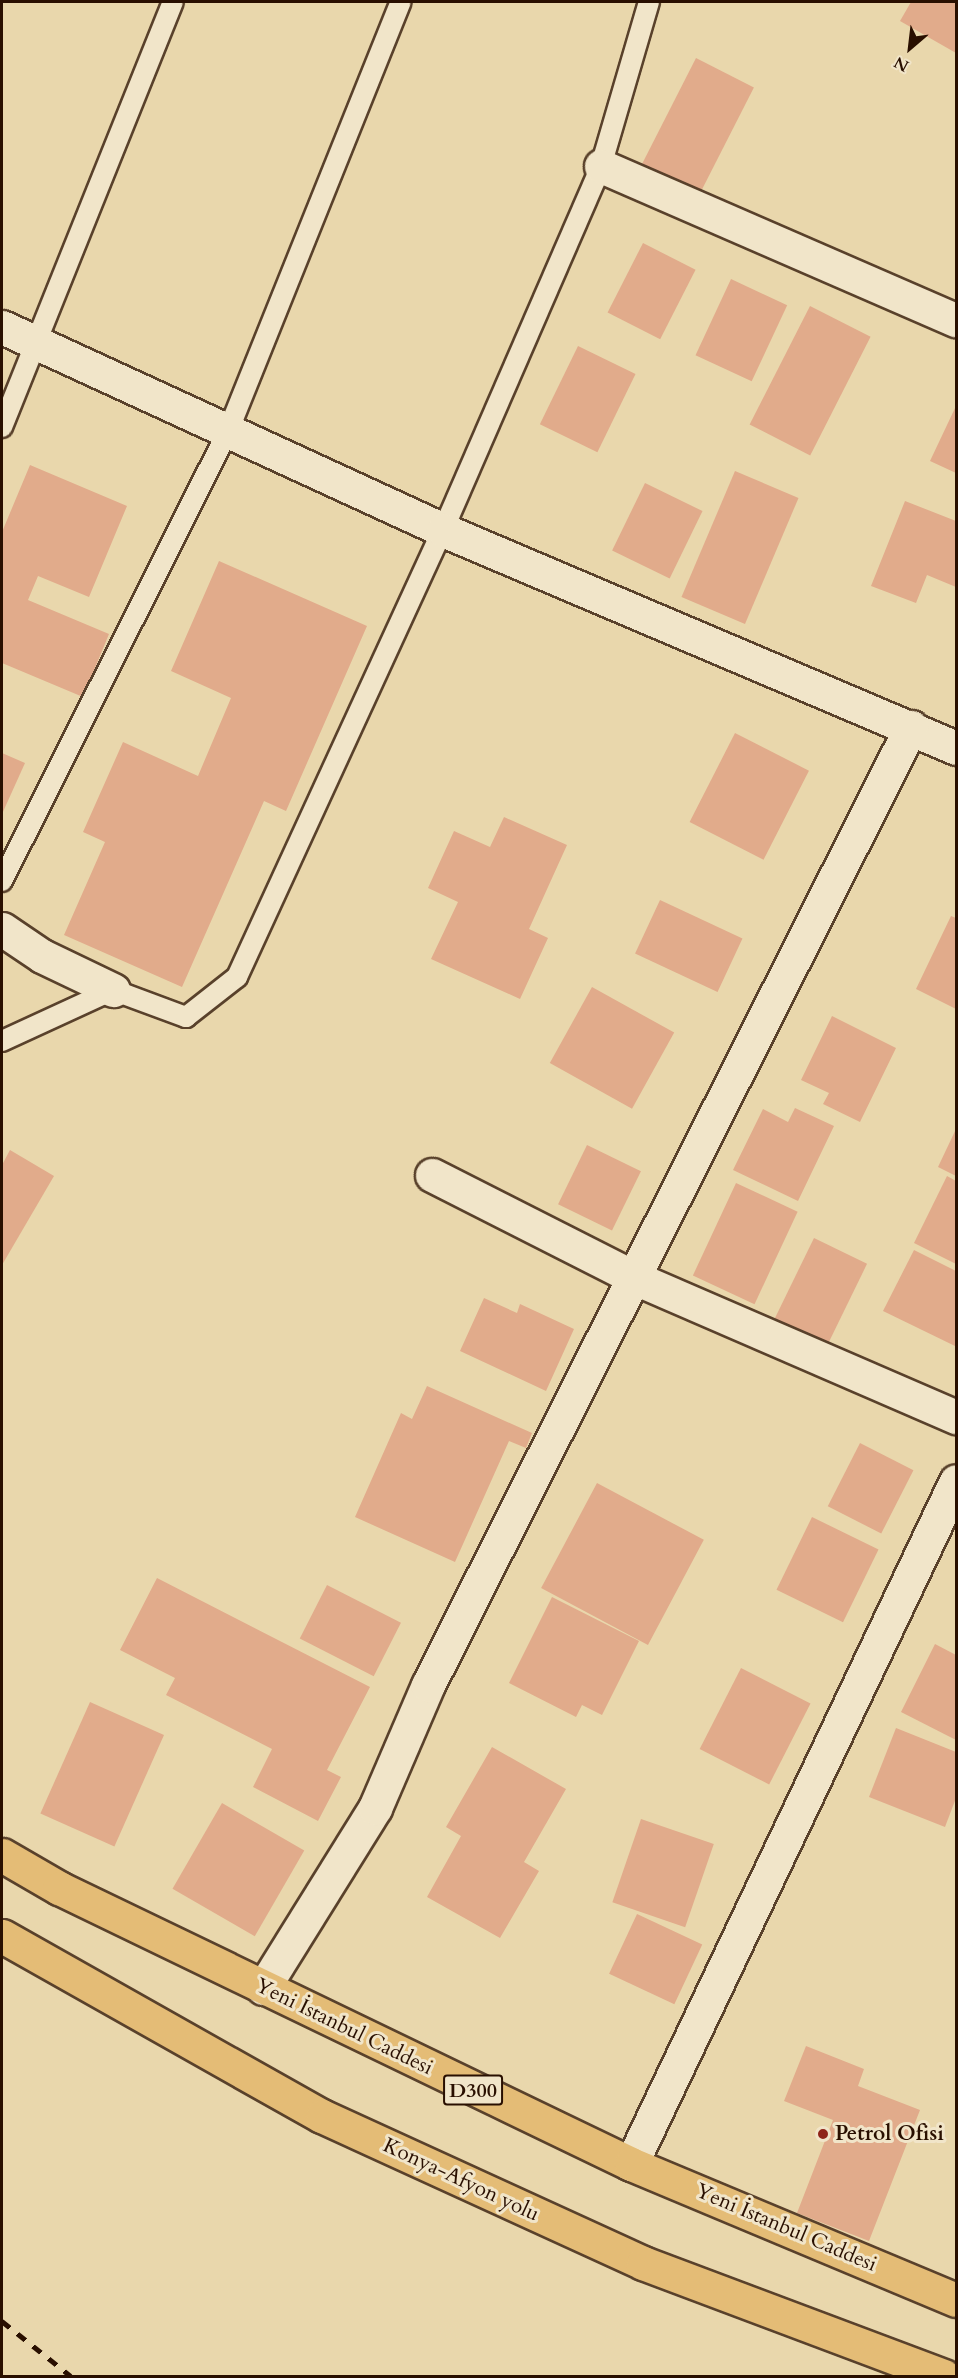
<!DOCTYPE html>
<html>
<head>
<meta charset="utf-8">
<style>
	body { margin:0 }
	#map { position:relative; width:958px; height:2378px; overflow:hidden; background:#e9d7ac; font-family:Cardo,serif }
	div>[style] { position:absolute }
	.building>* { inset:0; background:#e1ab8b; transform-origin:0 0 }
	.roads { filter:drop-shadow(2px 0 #59412b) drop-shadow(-2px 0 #59412b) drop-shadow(0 2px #59412b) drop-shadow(0 -2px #59412b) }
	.service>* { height:20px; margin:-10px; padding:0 10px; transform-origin:10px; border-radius:10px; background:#f1e5c9 }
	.minor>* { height:33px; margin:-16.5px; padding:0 16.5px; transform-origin:16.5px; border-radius:16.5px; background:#f1e5c9 }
	.trunk>* { height:33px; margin:-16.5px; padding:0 16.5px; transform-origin:16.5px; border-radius:16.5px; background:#e4bc76 }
	.rail>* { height:4.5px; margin-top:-2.25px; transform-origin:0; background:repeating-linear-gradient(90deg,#290f00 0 10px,transparent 0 20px) }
	.dots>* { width:16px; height:16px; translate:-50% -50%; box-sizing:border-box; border:3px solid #f1e5c9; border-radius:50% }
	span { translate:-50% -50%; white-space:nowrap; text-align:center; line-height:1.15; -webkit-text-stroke:6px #f1e5c9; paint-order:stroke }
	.shield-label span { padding:2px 4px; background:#f1e5c9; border:2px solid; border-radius:4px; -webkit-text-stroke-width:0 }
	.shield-label { font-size:20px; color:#290f00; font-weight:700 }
	.street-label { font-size:21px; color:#290f00 }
	.poi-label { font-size:21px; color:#290f00; font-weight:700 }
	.left { translate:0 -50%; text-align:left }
	.frame { position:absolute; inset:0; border:3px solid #290f00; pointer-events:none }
	.north { position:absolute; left:880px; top:18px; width:60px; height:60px; -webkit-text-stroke:4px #f1e5c9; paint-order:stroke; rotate:208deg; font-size:16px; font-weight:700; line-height:24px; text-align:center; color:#290f00 }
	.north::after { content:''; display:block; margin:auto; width:21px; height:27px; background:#290f00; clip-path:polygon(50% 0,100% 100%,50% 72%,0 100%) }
</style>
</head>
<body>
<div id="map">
	<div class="building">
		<i style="clip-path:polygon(911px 2px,956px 2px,956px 53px,900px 21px)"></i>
		<i style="left:696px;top:58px;width:65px;height:122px;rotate:27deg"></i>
		<i style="left:643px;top:243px;width:59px;height:78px;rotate:27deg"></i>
		<i style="left:731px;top:279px;width:62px;height:84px;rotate:25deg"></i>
		<i style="left:810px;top:306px;width:68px;height:133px;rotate:27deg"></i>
		<i style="left:578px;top:346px;width:64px;height:87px;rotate:26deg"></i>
		<i style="clip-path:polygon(956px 406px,956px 473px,930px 461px)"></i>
		<i style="clip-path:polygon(30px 465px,127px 506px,89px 597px,38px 576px,28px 600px,109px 634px,83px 697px,2px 663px,2px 532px)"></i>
		<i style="left:735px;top:471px;width:69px;height:137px;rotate:23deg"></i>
		<i style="left:645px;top:483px;width:64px;height:75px;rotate:26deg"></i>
		<i style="clip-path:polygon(905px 501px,956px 521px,956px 587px,927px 575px,916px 603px,871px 586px)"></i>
		<i style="clip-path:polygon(219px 561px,367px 626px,286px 811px,264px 801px,182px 987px,64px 935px,105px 842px,83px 832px,123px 742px,198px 776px,231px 698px,171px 671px)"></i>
		<i style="left:735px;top:733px;width:83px;height:100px;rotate:27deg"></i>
		<i style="clip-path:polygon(2px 753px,25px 763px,2px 814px)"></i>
		<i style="clip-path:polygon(504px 817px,567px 845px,529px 929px,548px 938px,520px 999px,431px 959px,458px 902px,428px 888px,454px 831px,490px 847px)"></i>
		<i style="left:660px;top:900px;width:91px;height:59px;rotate:25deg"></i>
		<i style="clip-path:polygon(951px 916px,956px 918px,956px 1009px,916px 989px)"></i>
		<i style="left:592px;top:987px;width:94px;height:87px;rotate:29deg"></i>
		<i style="clip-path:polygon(832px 1016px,896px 1048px,860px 1122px,823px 1104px,829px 1093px,801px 1080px)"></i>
		<i style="clip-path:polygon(795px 1108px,834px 1126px,798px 1201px,733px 1170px,763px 1109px,788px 1122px)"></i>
		<i style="clip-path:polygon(956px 1129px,956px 1176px,938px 1167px)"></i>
		<i style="left:587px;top:1145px;width:60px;height:66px;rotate:26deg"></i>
		<i style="clip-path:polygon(10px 1150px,54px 1176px,2px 1265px,2px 1165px)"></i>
		<i style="clip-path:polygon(947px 1176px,956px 1181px,956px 1264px,914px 1243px)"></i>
		<i style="left:736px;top:1183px;width:68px;height:102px;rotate:25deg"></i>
		<i style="left:814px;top:1238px;width:59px;height:92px;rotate:26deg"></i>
		<i style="clip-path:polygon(914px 1250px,956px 1271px,955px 1346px,883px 1311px)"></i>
		<i style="clip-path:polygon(484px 1298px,517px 1313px,520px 1304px,574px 1329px,546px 1391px,460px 1351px)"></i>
		<i style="clip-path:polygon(427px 1386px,532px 1433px,526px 1448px,509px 1441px,455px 1562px,355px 1517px,401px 1413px,412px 1419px)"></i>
		<i style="left:860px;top:1443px;width:60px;height:71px;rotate:27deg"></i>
		<i style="left:597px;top:1483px;width:121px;height:119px;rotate:28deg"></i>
		<i style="left:812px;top:1517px;width:74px;height:81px;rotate:26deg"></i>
		<i style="clip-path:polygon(157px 1578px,370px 1687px,327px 1770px,341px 1777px,318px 1821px,253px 1787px,272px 1749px,166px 1695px,175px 1678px,120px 1650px)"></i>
		<i style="left:327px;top:1585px;width:83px;height:60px;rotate:27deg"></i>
		<i style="clip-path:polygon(552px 1597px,639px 1641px,602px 1715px,582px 1705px,576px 1717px,509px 1683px)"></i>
		<i style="clip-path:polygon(935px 1644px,956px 1655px,956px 1740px,901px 1712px)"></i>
		<i style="left:741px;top:1668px;width:78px;height:91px;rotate:27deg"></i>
		<i style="left:90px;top:1702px;width:81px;height:122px;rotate:24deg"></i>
		<i style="clip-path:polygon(896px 1728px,956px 1752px,956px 1798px,945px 1827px,869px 1797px)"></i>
		<i style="clip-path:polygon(492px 1747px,566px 1789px,524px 1862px,539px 1871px,500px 1938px,427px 1897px,461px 1836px,446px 1827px)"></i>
		<i style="left:222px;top:1803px;width:95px;height:99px;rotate:30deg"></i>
		<i style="left:641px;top:1819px;width:77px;height:88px;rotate:19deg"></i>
		<i style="left:637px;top:1914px;width:72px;height:66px;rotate:25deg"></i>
		<i style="clip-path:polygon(806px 2046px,864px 2069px,858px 2086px,920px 2110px,869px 2241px,797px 2213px,833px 2120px,784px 2101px)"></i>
	</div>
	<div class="roads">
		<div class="service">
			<i style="left:2px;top:427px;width:458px;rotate:-68.1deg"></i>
			<i style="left:2px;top:881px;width:506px;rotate:-63.33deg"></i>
			<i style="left:229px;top:429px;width:460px;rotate:-68.1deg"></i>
			<i style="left:2px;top:1041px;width:122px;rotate:-24.7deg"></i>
			<i style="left:113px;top:990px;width:78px;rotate:20.3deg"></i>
			<i style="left:186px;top:1017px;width:65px;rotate:-38.1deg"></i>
			<i style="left:237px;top:977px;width:492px;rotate:-65.3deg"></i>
			<i style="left:443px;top:530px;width:397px;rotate:-66.5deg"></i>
			<i style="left:601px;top:166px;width:171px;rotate:-73.7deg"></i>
		</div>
		<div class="minor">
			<i style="left:601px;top:166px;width:387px;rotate:23.5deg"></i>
			<i style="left:2px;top:327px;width:485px;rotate:24.7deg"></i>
			<i style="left:443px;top:530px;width:557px;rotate:23.02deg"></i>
			<i style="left:2px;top:929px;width:48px;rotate:34deg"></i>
			<i style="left:42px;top:956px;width:79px;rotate:25.6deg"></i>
			<i style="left:432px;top:1175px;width:230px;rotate:26.9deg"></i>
			<i style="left:637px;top:1279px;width:348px;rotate:23.4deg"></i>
			<i style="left:263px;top:1988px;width:212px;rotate:-58.1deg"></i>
			<i style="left:375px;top:1808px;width:134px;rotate:-66.7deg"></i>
			<i style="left:428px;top:1685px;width:1073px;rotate:-63.24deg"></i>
			<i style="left:631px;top:2164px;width:756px;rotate:-64.55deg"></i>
		</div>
		<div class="trunk">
			<i style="left:2px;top:1855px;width:66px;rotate:30.1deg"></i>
			<i style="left:59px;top:1888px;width:635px;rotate:25.76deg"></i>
			<i style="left:631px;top:2164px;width:352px;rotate:22.7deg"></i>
			<i style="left:2px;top:1936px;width:367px;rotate:29.4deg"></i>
			<i style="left:322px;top:2116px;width:353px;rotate:24.6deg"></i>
			<i style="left:643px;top:2263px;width:321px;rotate:20.6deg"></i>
		</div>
	</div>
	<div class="rail">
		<i style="left:2px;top:2321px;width:88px;rotate:38.6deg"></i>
	</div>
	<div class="dots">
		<i style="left:823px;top:2134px;background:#8f2418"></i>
	</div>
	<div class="shield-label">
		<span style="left:473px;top:2090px">D300</span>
	</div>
	<div class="street-label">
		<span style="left:344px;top:2027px;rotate:26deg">Yeni İstanbul Caddesi</span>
		<span style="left:461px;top:2180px;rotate:25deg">Konya-Afyon yolu</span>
		<span style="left:786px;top:2228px;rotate:23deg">Yeni İstanbul Caddesi</span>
	</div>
	<div class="poi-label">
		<span class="left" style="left:835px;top:2134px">Petrol Ofisi</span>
	</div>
	<div class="frame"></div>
	<div class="north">N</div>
</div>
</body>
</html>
